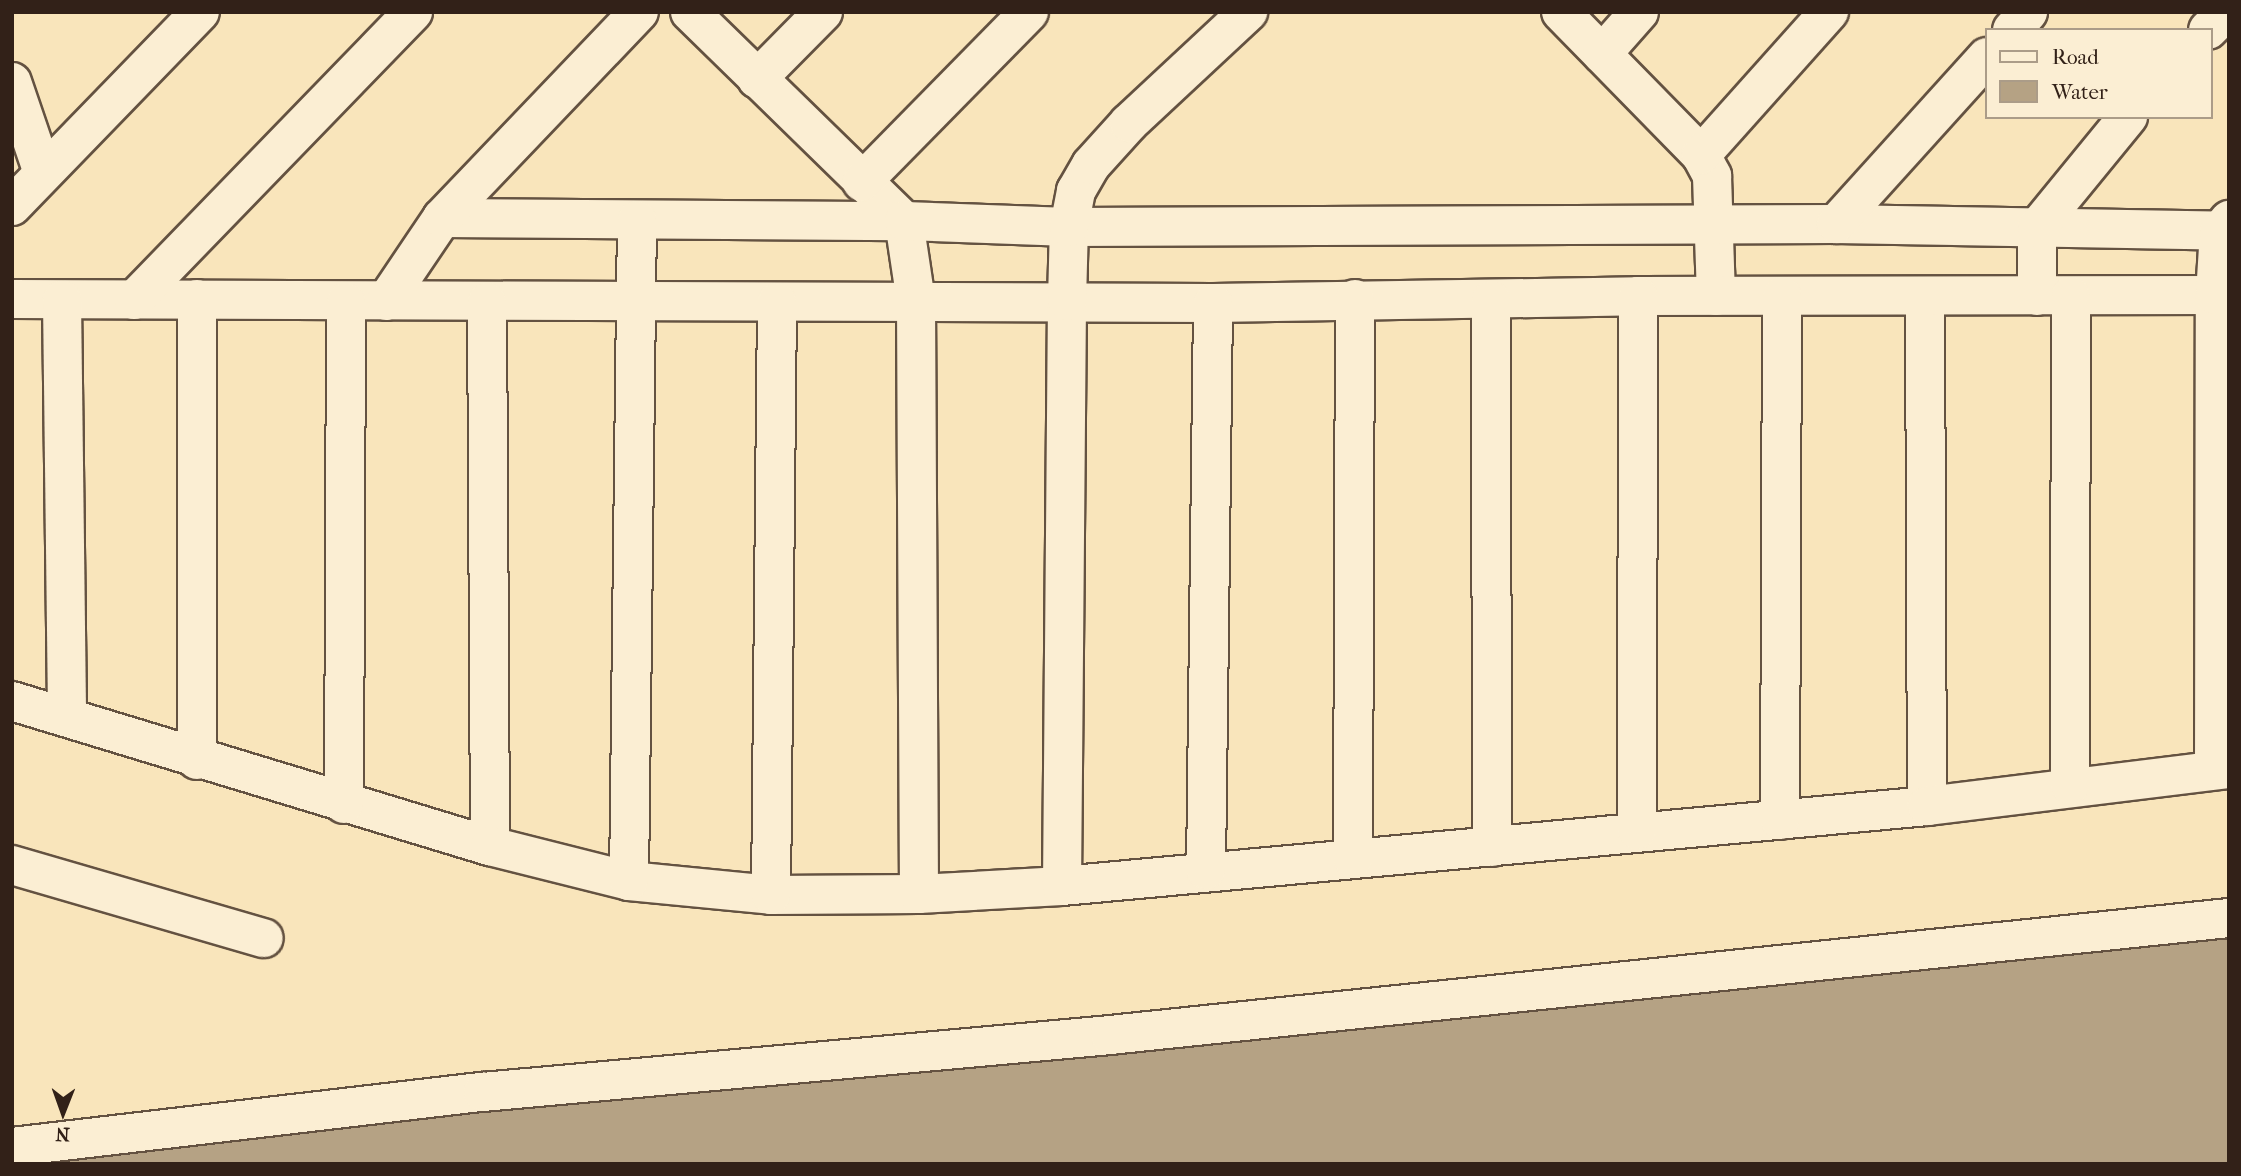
<!DOCTYPE html>
<html>
<head>
<meta charset="utf-8">
<style>
	body { margin:0 }
	#map { position:relative; width:2241px; height:1176px; overflow:hidden; background:#f9e5bb; font-family:"IM FELL French Canon",serif }
	div>[style] { position:absolute }
	.water>* { inset:0; background:#b5a284 }
	.roads { filter:drop-shadow(2px 0 #645241) drop-shadow(-2px 0 #645241) drop-shadow(0 2px #645241) drop-shadow(0 -2px #645241) }
	.street>* { height:38px; margin:-19px; padding:0 19px; transform-origin:19px; border-radius:19px; background:#fbeed3 }
	span { translate:-50% -50%; white-space:nowrap; text-align:center; line-height:1.15; -webkit-text-stroke:7px #fbeed3; paint-order:stroke }
	.frame { position:absolute; inset:0; border:14px solid #322118; pointer-events:none }
	.legend { position:absolute; left:1985px; top:28px; width:228px; height:91px; box-sizing:border-box; background:#fbeed3; border:2px solid #ab9c88; margin:0; padding:9px 12px; list-style:none; font-size:21px; color:#322118 }
	.legend li { display:flex; align-items:center; gap:14px; height:35px }
	.legend b { width:35px; border:2px solid #ab9c88 }
	.north { position:absolute; left:28px; top:1078px; width:70px; height:70px; -webkit-text-stroke:5px #fbeed3; paint-order:stroke; rotate:181deg; font-size:19px; font-weight:700; line-height:28px; text-align:center; color:#322118 }
	.north::after { content:''; display:block; margin:auto; width:24px; height:32px; background:#322118; clip-path:polygon(50% 0,100% 100%,50% 72%,0 100%) }
</style>
</head>
<body>
<div id="map">
	<div class="water">
		<i style="clip-path:polygon(2229px 920px,2229px 1164px,12px 1164px,12px 1147px)"></i>
	</div>
	<div class="roads">
		<div class="street">
			<i style="left:690px;top:12px;width:299px;rotate:44.3deg"></i>
			<i style="left:904px;top:221px;width:81px;rotate:81.5deg"></i>
			<i style="left:916px;top:301px;width:593px;rotate:89.71deg"></i>
			<i style="left:1561px;top:12px;width:200px;rotate:45.6deg"></i>
			<i style="left:1701px;top:155px;width:24px;rotate:62deg"></i>
			<i style="left:1712px;top:176px;width:120px;rotate:88.1deg"></i>
			<i style="left:2012px;top:30px;width:24px;rotate:-48deg"></i>
			<i style="left:2208px;top:30px;width:25px;rotate:-45deg"></i>
			<i style="left:1602px;top:54px;width:56px;rotate:-48.6deg"></i>
			<i style="left:757px;top:79px;width:94px;rotate:-45.4deg"></i>
			<i style="left:12px;top:82px;width:96px;rotate:71.2deg"></i>
			<i style="left:1701px;top:155px;width:192px;rotate:-48.2deg"></i>
			<i style="left:862px;top:182px;width:238px;rotate:-45.5deg"></i>
			<i style="left:12px;top:206px;width:270px;rotate:-45.9deg"></i>
			<i style="left:442px;top:218px;width:462px;rotate:0.4deg"></i>
			<i style="left:904px;top:221px;width:165px;rotate:2.1deg"></i>
			<i style="left:1069px;top:227px;width:767px;rotate:-0.22deg"></i>
			<i style="left:1836px;top:224px;width:393px;rotate:1deg"></i>
			<i style="left:1836px;top:224px;width:225px;rotate:-47.9deg"></i>
			<i style="left:1925px;top:296px;width:510px;rotate:89.78deg"></i>
			<i style="left:2037px;top:296px;width:68px;rotate:-90deg"></i>
			<i style="left:2037px;top:228px;width:144px;rotate:-50.7deg"></i>
			<i style="left:12px;top:299px;width:1201px;rotate:0.19deg"></i>
			<i style="left:1213px;top:303px;width:425px;rotate:-0.9deg"></i>
			<i style="left:1638px;top:296px;width:591px;rotate:-0.1deg"></i>
			<i style="left:197px;top:299px;width:461px;rotate:90deg"></i>
			<i style="left:62px;top:300px;width:417px;rotate:89.3deg"></i>
			<i style="left:134px;top:300px;width:401px;rotate:-45.9deg"></i>
			<i style="left:1491px;top:300px;width:547px;rotate:89.9deg"></i>
			<i style="left:386px;top:301px;width:100px;rotate:-56deg"></i>
			<i style="left:442px;top:218px;width:285px;rotate:-46.3deg"></i>
			<i style="left:487px;top:302px;width:544px;rotate:89.68deg"></i>
			<i style="left:12px;top:701px;width:500px;rotate:16.9deg"></i>
			<i style="left:490px;top:846px;width:143px;rotate:14.1deg"></i>
			<i style="left:629px;top:881px;width:143px;rotate:5.6deg"></i>
			<i style="left:771px;top:895px;width:148px;rotate:-0.4deg"></i>
			<i style="left:919px;top:894px;width:143px;rotate:-3.2deg"></i>
			<i style="left:1062px;top:886px;width:869px;rotate:-5.28deg"></i>
			<i style="left:1927px;top:806px;width:304px;rotate:-7deg"></i>
			<i style="left:2214px;top:770px;width:475px;rotate:-89.9deg"></i>
			<i style="left:2215px;top:295px;width:63px;rotate:-86.4deg"></i>
			<i style="left:2219px;top:232px;width:16px;rotate:-50deg"></i>
			<i style="left:2070px;top:785px;width:489px;rotate:-89.9deg"></i>
			<i style="left:344px;top:804px;width:502px;rotate:-89.77deg"></i>
			<i style="left:1780px;top:820px;width:524px;rotate:-89.78deg"></i>
			<i style="left:1637px;top:830px;width:534px;rotate:-89.89deg"></i>
			<i style="left:1353px;top:859px;width:560px;rotate:-89.8deg"></i>
			<i style="left:12px;top:865px;width:262px;rotate:16.2deg"></i>
			<i style="left:1206px;top:870px;width:567px;rotate:-89.29deg"></i>
			<i style="left:629px;top:881px;width:661px;rotate:-89.31deg"></i>
			<i style="left:1062px;top:886px;width:585px;rotate:-89.51deg"></i>
			<i style="left:1067px;top:301px;width:74px;rotate:-88.5deg"></i>
			<i style="left:1069px;top:227px;width:37px;rotate:-79deg"></i>
			<i style="left:1076px;top:191px;width:30px;rotate:-60deg"></i>
			<i style="left:1091px;top:165px;width:57px;rotate:-47.9deg"></i>
			<i style="left:1129px;top:123px;width:163px;rotate:-43deg"></i>
			<i style="left:771px;top:895px;width:593px;rotate:-89.42deg"></i>
			<i style="left:12px;top:1147px;width:474px;rotate:-6.7deg"></i>
			<i style="left:483px;top:1092px;width:630px;rotate:-5.19deg"></i>
			<i style="left:1110px;top:1035px;width:1125px;rotate:-5.97deg"></i>
		</div>
	</div>
	<div class="frame"></div>
	<ul class="legend">
	<li><b style="height:9px;background:#fbeed3"></b>Road</li>
	<li><b style="height:19px;background:#b5a284"></b>Water</li>
	</ul>
	<div class="north">N</div>
</div>
</body>
</html>
